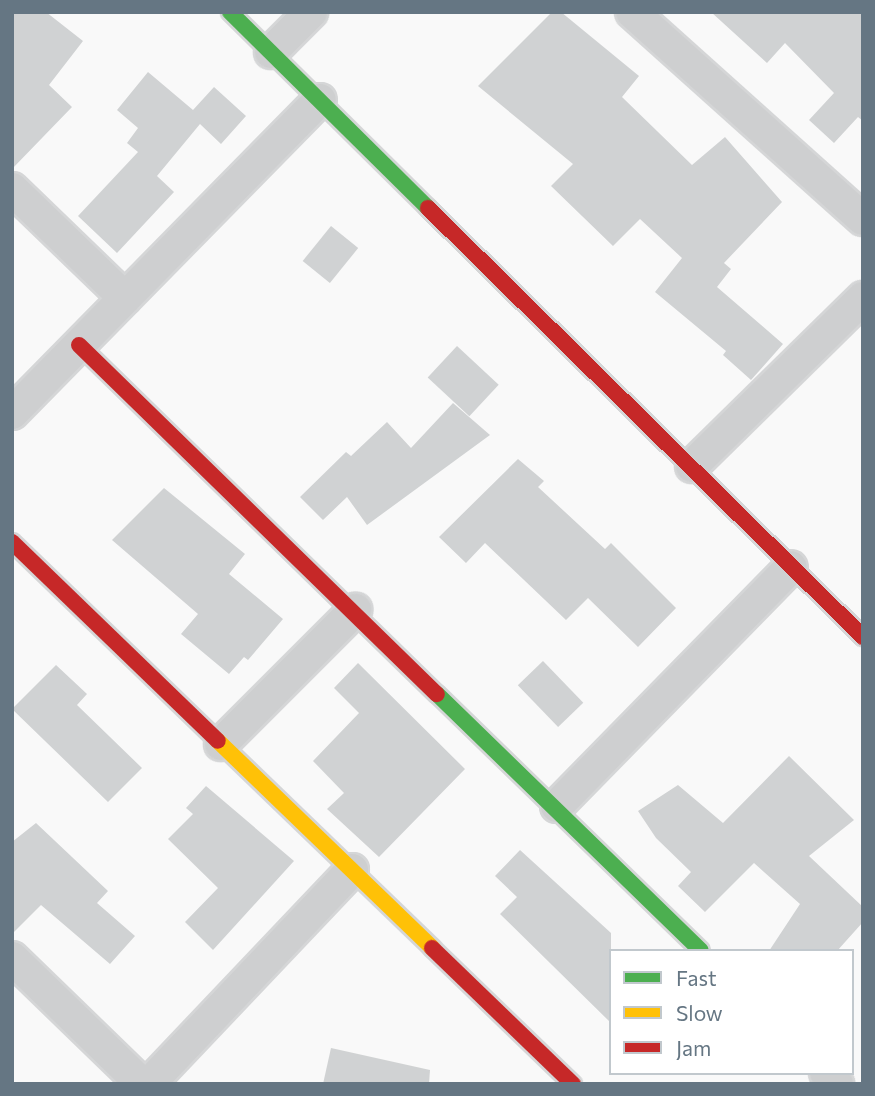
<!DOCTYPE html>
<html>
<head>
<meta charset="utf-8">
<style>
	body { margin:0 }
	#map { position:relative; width:875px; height:1096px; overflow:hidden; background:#f9f9f9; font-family:Commissioner,sans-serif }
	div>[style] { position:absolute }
	.building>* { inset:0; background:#d0d2d3; transform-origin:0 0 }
	.roads { filter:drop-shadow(2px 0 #d5d6d7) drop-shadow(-2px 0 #d5d6d7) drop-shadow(0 2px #d5d6d7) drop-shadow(0 -2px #d5d6d7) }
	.street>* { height:32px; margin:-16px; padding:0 16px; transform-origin:16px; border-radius:16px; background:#cecfd0 }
	.fast>* { height:16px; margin:-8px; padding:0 8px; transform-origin:8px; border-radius:8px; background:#4caf50 }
	.slow>* { height:16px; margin:-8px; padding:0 8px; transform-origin:8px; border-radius:8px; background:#ffc107 }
	.jam>* { height:16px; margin:-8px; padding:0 8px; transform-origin:8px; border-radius:8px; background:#c62828 }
	span { translate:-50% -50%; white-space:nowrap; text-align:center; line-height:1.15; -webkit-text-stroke:7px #fff; paint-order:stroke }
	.frame { position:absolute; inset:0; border:14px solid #657683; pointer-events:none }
	.legend { position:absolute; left:609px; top:949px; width:245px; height:126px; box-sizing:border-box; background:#fff; border:2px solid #c1c8cd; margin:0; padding:9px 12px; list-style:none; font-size:21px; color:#657683 }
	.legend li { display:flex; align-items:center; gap:14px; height:35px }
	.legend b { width:35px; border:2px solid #c1c8cd }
</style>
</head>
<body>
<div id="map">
	<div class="building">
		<i style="clip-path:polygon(12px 12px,46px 12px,83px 41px,49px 85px,72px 107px,12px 169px)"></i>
		<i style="clip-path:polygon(552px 12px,561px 12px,639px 76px,622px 97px,692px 165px,725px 137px,782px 202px,724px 263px,731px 269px,717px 287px,783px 344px,751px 380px,723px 355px,726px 351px,655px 292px,682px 258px,640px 219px,613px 246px,551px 186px,573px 164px,478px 86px)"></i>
		<i style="clip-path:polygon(711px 12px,863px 12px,863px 121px,858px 117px,834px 143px,809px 120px,834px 93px,785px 43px,767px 63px)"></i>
		<i style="clip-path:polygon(148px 72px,193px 110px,214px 87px,246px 116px,221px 144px,200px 124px,157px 176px,174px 192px,117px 253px,78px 216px,138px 152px,127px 143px,138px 128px,117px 110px)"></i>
		<i style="left:331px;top:226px;width:35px;height:45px;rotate:39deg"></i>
		<i style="left:457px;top:346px;width:57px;height:43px;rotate:43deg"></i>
		<i style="clip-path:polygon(453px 403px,490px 435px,367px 525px,347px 497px,323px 520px,300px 497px,346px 452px,351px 456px,387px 422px,411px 448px)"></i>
		<i style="clip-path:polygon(518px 459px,544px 481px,538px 487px,605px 549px,611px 543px,676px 608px,638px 647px,588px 598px,566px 620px,485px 543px,466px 563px,439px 537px)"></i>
		<i style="clip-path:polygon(164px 488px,245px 554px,229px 574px,283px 619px,248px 660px,244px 657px,229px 674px,181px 634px,198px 614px,112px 540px)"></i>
		<i style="left:543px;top:661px;width:58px;height:35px;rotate:46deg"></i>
		<i style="clip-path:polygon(358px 663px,465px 769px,379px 857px,327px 809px,344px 793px,313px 761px,359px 713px,334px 688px)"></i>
		<i style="clip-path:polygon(56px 665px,87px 694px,77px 705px,142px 768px,108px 802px,12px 709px)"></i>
		<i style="clip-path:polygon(789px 756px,854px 820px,809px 856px,863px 907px,863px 922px,837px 951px,769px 951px,800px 904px,754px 863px,705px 912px,678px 886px,691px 872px,656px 838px,638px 811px,678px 785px,723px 823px)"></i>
		<i style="clip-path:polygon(206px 786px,294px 861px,213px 950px,185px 922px,218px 888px,168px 839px,193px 814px,186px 808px)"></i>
		<i style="clip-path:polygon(36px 823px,108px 891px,97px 903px,135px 936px,110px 964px,41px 905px,12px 934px,12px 842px)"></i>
		<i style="clip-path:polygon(520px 850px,611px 933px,611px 1023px,500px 914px,517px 897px,495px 876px)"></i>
		<i style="clip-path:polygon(331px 1048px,430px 1070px,429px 1084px,323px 1084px)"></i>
	</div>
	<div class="roads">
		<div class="street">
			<i style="left:632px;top:12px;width:310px;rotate:41.9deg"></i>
			<i style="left:271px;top:52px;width:57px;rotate:-45deg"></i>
			<i style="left:12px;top:189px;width:157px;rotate:44deg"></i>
			<i style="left:12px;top:413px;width:439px;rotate:-45.5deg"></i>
			<i style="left:692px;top:466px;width:240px;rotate:-44.5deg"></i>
			<i style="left:221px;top:744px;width:190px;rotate:-45deg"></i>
			<i style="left:557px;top:806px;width:334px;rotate:-45.6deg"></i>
			<i style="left:12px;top:958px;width:181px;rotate:44.1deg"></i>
			<i style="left:826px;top:1073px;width:16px;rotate:45deg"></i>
			<i style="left:149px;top:1084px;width:295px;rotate:-46.5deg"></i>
		</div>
		<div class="fast">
			<i style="left:230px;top:12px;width:279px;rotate:44.7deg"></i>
			<i style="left:437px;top:694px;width:368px;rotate:44.2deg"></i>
		</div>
		<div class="slow">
			<i style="left:218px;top:741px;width:298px;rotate:44deg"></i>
		</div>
		<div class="jam">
			<i style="left:428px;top:208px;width:611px;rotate:44.6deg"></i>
			<i style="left:79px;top:345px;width:500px;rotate:44.3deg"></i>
			<i style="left:12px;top:542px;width:286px;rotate:44deg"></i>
			<i style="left:432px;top:948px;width:196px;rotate:44deg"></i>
		</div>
	</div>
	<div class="frame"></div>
	<ul class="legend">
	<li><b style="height:9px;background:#4caf50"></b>Fast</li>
	<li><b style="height:9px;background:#ffc107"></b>Slow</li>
	<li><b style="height:9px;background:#c62828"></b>Jam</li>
	</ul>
</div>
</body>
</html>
